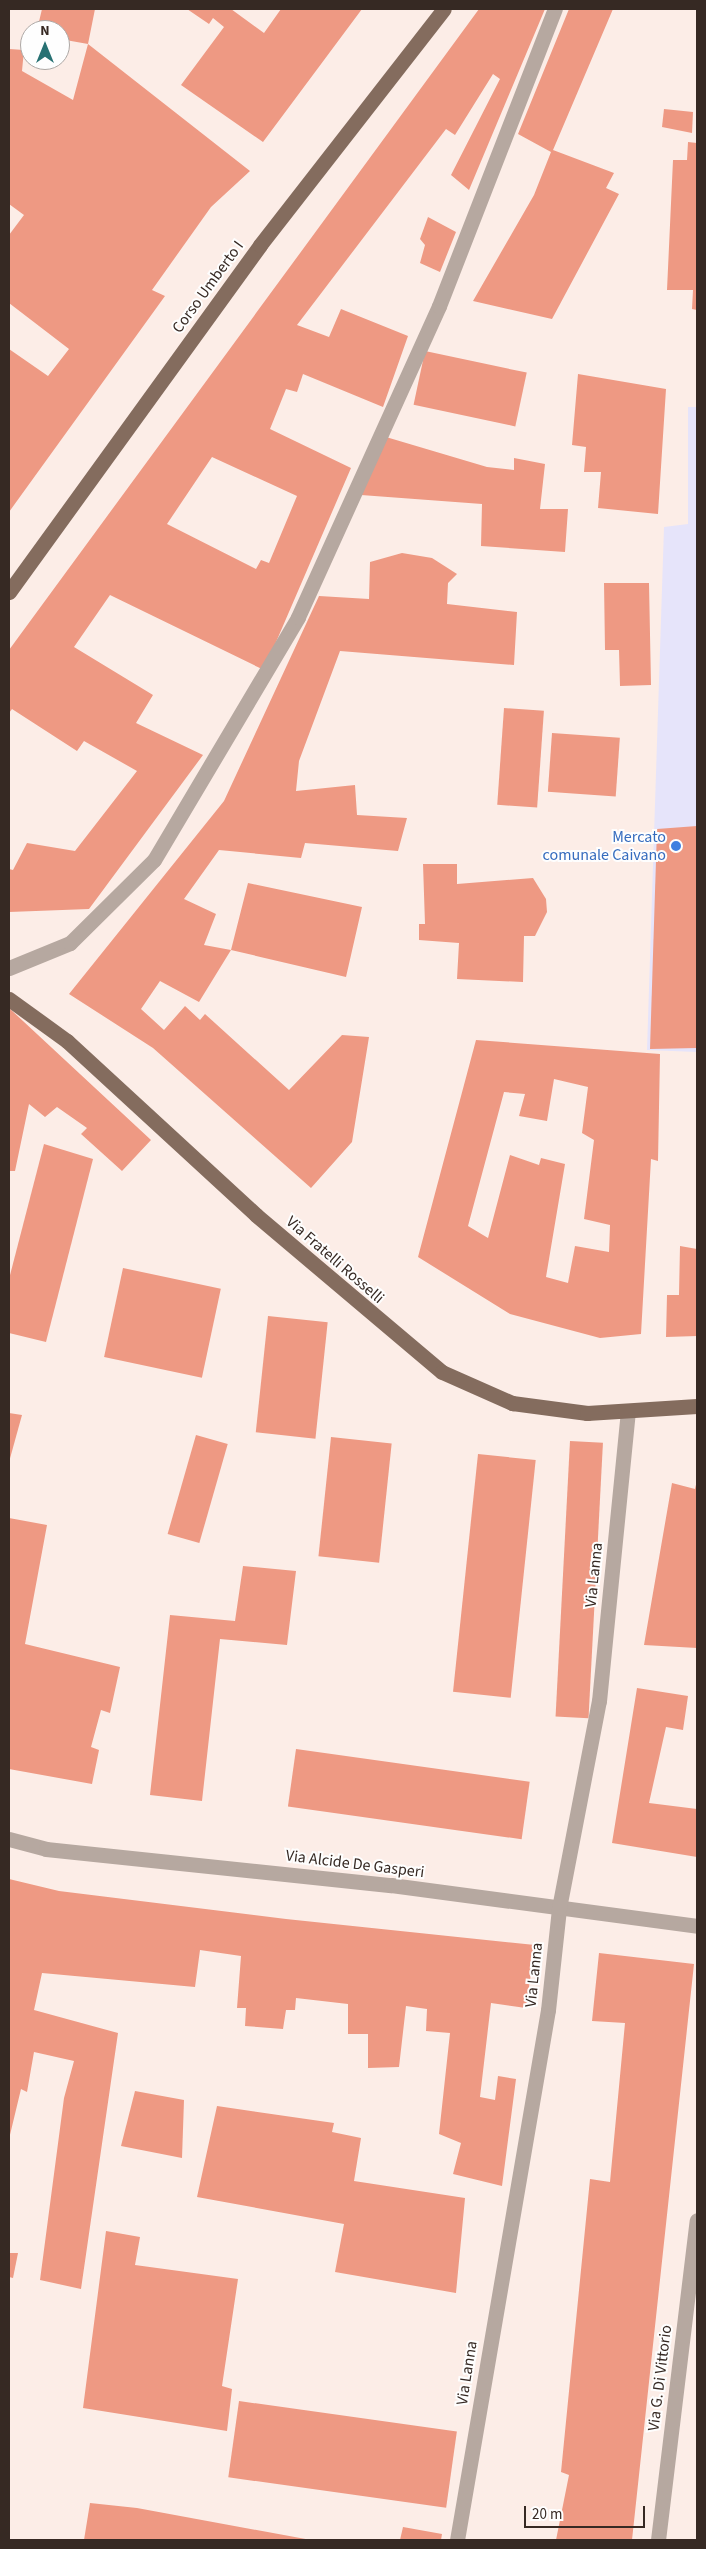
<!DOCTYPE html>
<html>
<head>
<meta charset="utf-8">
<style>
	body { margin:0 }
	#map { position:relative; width:706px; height:2549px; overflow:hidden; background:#fcede7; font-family:"Source Sans 3",sans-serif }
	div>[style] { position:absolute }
	.commercial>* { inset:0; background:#e6e4fa }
	.building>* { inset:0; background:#ee9983; transform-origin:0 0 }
	.minor>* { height:15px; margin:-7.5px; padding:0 7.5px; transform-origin:7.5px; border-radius:7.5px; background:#b6a8a0 }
	.major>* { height:15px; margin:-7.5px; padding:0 7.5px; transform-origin:7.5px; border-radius:7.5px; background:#846c5e }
	.dots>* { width:14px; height:14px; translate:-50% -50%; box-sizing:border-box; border:2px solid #fefefe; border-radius:50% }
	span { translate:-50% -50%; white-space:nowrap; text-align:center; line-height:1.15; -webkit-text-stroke:4px #fefefe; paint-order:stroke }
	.street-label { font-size:16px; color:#362923 }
	.shop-label { font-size:16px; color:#366cbe }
	.right { translate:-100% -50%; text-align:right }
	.frame { position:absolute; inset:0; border:10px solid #362923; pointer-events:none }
	.north { position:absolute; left:20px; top:20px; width:50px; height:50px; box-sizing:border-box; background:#fefefe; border:1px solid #aea9a6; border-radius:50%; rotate:0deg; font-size:14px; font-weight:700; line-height:20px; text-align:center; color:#362923 }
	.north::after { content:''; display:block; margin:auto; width:18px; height:22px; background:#277173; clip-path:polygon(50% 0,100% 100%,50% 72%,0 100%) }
	.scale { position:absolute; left:524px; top:2506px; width:121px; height:22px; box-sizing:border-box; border:2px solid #362923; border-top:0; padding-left:6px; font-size:15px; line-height:18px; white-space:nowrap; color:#362923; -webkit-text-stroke:4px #fefefe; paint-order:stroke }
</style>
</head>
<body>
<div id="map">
	<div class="commercial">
		<i style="clip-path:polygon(688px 407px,697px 407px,697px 1052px,647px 1050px,664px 527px,688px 524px)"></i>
	</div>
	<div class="building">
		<i style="clip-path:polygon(42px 9px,95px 9px,88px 44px,250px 171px,211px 207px,152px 290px,165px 296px,9px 512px,9px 349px,48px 376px,69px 349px,9px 303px,9px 235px,24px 215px,9px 204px,9px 49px,24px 50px,22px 71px,73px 100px,88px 44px,60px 39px,60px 30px,37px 30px)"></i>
		<i style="clip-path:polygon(187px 9px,231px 9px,264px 33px,281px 9px,362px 9px,263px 142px,181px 85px,224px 27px,213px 18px,209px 24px)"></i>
		<i style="clip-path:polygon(evenodd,479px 9px,545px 9px,469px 190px,451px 175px,500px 79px,493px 74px,455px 135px,446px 129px,297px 325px,329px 337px,341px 309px,408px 336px,383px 407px,303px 374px,297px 392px,286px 389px,270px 429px,351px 468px,264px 670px,110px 595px,74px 647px,153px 695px,136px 723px,203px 755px,89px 909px,9px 912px,9px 869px,13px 870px,27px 843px,75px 851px,137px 771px,84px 741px,77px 751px,12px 709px,9px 713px,9px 650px,479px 9px,212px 457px,297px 496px,269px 563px,261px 560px,256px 569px,167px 524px,212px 457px)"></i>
		<i style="clip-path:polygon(569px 9px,613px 9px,553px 150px,614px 173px,606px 188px,619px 194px,552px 319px,473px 301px,534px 195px,551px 152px,518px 134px)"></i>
		<i style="clip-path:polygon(664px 109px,693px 112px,692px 133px,662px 127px)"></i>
		<i style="clip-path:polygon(688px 142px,697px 143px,697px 310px,692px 309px,693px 290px,667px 290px,673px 160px,687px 160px)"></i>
		<i style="clip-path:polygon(428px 217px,456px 232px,440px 272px,420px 263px,425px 245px,420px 239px)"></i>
		<i style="left:425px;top:351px;width:104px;height:55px;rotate:12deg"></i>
		<i style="clip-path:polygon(578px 374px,666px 389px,658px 514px,598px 508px,601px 472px,584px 472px,586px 447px,572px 445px)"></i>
		<i style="clip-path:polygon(386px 437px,487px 467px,514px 470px,514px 458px,545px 464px,540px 509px,568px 509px,565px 552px,481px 546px,482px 504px,361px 495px)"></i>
		<i style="clip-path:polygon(402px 553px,432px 558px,457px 574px,448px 583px,447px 604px,517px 612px,514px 665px,340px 651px,299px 761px,296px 791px,355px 785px,357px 815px,407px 818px,398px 851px,305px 843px,301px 858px,219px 850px,184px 899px,216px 914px,204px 945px,231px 950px,248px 883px,362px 907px,346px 977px,231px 950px,199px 1002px,160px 981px,141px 1009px,164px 1030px,185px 1006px,200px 1020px,205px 1014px,289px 1090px,342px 1035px,369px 1037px,352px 1142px,311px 1188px,153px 1048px,69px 994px,224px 801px,319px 596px,369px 599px,370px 562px)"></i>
		<i style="clip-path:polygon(604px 583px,649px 583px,651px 685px,620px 686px,619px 650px,605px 650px)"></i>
		<i style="left:504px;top:708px;width:40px;height:97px;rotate:4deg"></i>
		<i style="left:552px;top:733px;width:68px;height:59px;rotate:4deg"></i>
		<i style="clip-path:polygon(697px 826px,697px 1048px,650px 1049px,657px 829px)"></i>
		<i style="clip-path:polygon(423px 864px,457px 864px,457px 884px,533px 878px,546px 899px,547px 912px,535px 936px,524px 936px,523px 982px,457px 979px,459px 943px,419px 940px,419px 924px,425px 924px)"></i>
		<i style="clip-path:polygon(9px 1008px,151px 1140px,122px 1171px,81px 1134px,87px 1128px,57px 1107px,45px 1117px,29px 1104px,15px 1171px,9px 1171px)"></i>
		<i style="clip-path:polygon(evenodd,476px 1040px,660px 1054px,658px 1161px,651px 1159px,641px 1334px,600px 1338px,510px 1314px,418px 1257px,476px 1040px,554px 1079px,588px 1087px,582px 1133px,594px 1140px,584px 1219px,610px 1225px,609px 1252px,575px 1246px,568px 1283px,546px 1277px,565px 1164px,541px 1158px,539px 1165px,510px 1155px,488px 1238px,468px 1226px,504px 1092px,525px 1094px,519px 1116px,547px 1121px,554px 1079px)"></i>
		<i style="clip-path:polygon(44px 1144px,93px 1159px,46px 1342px,9px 1333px,9px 1279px)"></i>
		<i style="clip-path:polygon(680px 1246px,697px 1249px,697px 1336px,666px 1337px,667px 1295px,679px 1295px)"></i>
		<i style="left:123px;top:1268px;width:100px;height:91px;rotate:12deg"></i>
		<i style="left:268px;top:1316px;width:60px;height:117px;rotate:6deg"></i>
		<i style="clip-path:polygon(9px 1413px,22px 1415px,9px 1462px)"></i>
		<i style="left:196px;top:1435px;width:33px;height:103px;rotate:16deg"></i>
		<i style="left:331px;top:1437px;width:61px;height:120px;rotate:6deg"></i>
		<i style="left:570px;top:1441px;width:33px;height:276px;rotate:3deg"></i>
		<i style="left:478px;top:1454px;width:58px;height:239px;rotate:6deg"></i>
		<i style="clip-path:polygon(697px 1480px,697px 1648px,644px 1645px,672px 1483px,695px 1489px)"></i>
		<i style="clip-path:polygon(9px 1518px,47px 1525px,25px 1644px,120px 1667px,110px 1713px,101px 1710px,91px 1747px,99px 1750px,92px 1784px,9px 1769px)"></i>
		<i style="clip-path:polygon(243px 1566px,296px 1571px,287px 1645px,220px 1639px,202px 1801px,150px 1795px,170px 1615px,235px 1621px)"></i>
		<i style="clip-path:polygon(637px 1688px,688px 1696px,683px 1730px,666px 1727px,649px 1803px,697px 1809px,697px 1857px,612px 1843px)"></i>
		<i style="left:296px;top:1749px;width:236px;height:58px;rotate:8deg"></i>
		<i style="clip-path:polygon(9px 1879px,59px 1891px,286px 1919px,535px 1945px,526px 2008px,491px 2003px,480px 2097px,495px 2100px,498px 2076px,516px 2079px,502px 2186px,453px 2174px,461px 2143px,439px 2134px,450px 2033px,426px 2031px,427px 2009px,406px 2006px,399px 2067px,368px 2068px,368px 2034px,348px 2034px,348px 2004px,296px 1998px,295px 2010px,286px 2010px,283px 2029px,245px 2026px,246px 2008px,237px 2008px,241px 1956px,200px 1950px,195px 1987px,42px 1973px,34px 2010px,118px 2033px,81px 2289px,40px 2280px,64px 2098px,74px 2061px,34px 2052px,27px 2092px,21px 2089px,9px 2139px)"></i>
		<i style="clip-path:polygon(599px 1953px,694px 1964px,632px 2540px,556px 2540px,569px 2475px,561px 2472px,590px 2179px,610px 2182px,625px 2023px,592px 2021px)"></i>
		<i style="clip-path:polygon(135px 2091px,184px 2100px,182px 2158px,121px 2146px)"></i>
		<i style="clip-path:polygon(217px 2106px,334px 2123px,332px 2132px,361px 2138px,354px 2181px,465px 2198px,456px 2293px,335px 2272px,344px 2224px,197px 2197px)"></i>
		<i style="clip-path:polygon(106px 2231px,140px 2237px,135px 2265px,238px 2279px,222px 2386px,232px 2389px,227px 2431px,83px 2408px)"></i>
		<i style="clip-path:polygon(9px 2253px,18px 2253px,13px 2278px,9px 2277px)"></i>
		<i style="left:239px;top:2401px;width:220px;height:77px;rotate:8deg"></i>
		<i style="clip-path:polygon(90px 2503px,137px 2508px,311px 2540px,84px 2540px)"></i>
		<i style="clip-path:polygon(403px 2527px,442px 2534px,441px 2540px,400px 2540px)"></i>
	</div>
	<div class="minor">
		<i style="left:9px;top:968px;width:66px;rotate:-22.3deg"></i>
		<i style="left:70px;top:943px;width:118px;rotate:-44.7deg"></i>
		<i style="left:154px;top:860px;width:282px;rotate:-59.3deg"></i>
		<i style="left:298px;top:617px;width:341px;rotate:-65.6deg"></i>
		<i style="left:439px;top:306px;width:319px;rotate:-68.7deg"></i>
		<i style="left:9px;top:1839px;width:38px;rotate:15deg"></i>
		<i style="left:46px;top:1849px;width:347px;rotate:6deg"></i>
		<i style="left:391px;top:1885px;width:309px;rotate:7.6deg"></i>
		<i style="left:457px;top:2540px;width:538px;rotate:-80.26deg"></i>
		<i style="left:548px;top:2010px;width:103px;rotate:-83.8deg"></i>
		<i style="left:559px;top:1908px;width:211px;rotate:-79.1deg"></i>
		<i style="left:599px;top:1701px;width:290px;rotate:-84.3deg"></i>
		<i style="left:658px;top:2540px;width:322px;rotate:-83.1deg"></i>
	</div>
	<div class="major">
		<i style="left:9px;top:592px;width:428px;rotate:-54.1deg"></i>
		<i style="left:260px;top:245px;width:299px;rotate:-52.1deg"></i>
		<i style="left:9px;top:999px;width:72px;rotate:35.9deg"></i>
		<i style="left:67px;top:1041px;width:257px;rotate:42.6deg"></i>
		<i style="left:256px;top:1215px;width:243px;rotate:40.2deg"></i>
		<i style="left:442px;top:1372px;width:77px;rotate:23.9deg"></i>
		<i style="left:512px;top:1403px;width:76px;rotate:7.6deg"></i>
		<i style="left:587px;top:1413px;width:110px;rotate:-3.6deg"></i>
	</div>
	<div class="dots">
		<i style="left:676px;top:846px;background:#3f7fe0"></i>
	</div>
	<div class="street-label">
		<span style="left:208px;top:287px;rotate:-54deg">Corso Umberto I</span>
		<span style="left:335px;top:1260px;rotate:41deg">Via Fratelli Rosselli</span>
		<span style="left:594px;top:1575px;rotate:-84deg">Via Lanna</span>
		<span style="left:355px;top:1864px;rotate:7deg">Via Alcide De Gasperi</span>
		<span style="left:534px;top:1975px;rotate:-84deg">Via Lanna</span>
		<span style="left:467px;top:2373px;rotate:-81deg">Via Lanna</span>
		<span style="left:660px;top:2378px;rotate:-83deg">Via G. Di Vittorio</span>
	</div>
	<div class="shop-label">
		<span class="right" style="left:666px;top:846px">Mercato<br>comunale Caivano</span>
	</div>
	<div class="frame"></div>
	<div class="north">N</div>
	<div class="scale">20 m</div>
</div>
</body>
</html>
